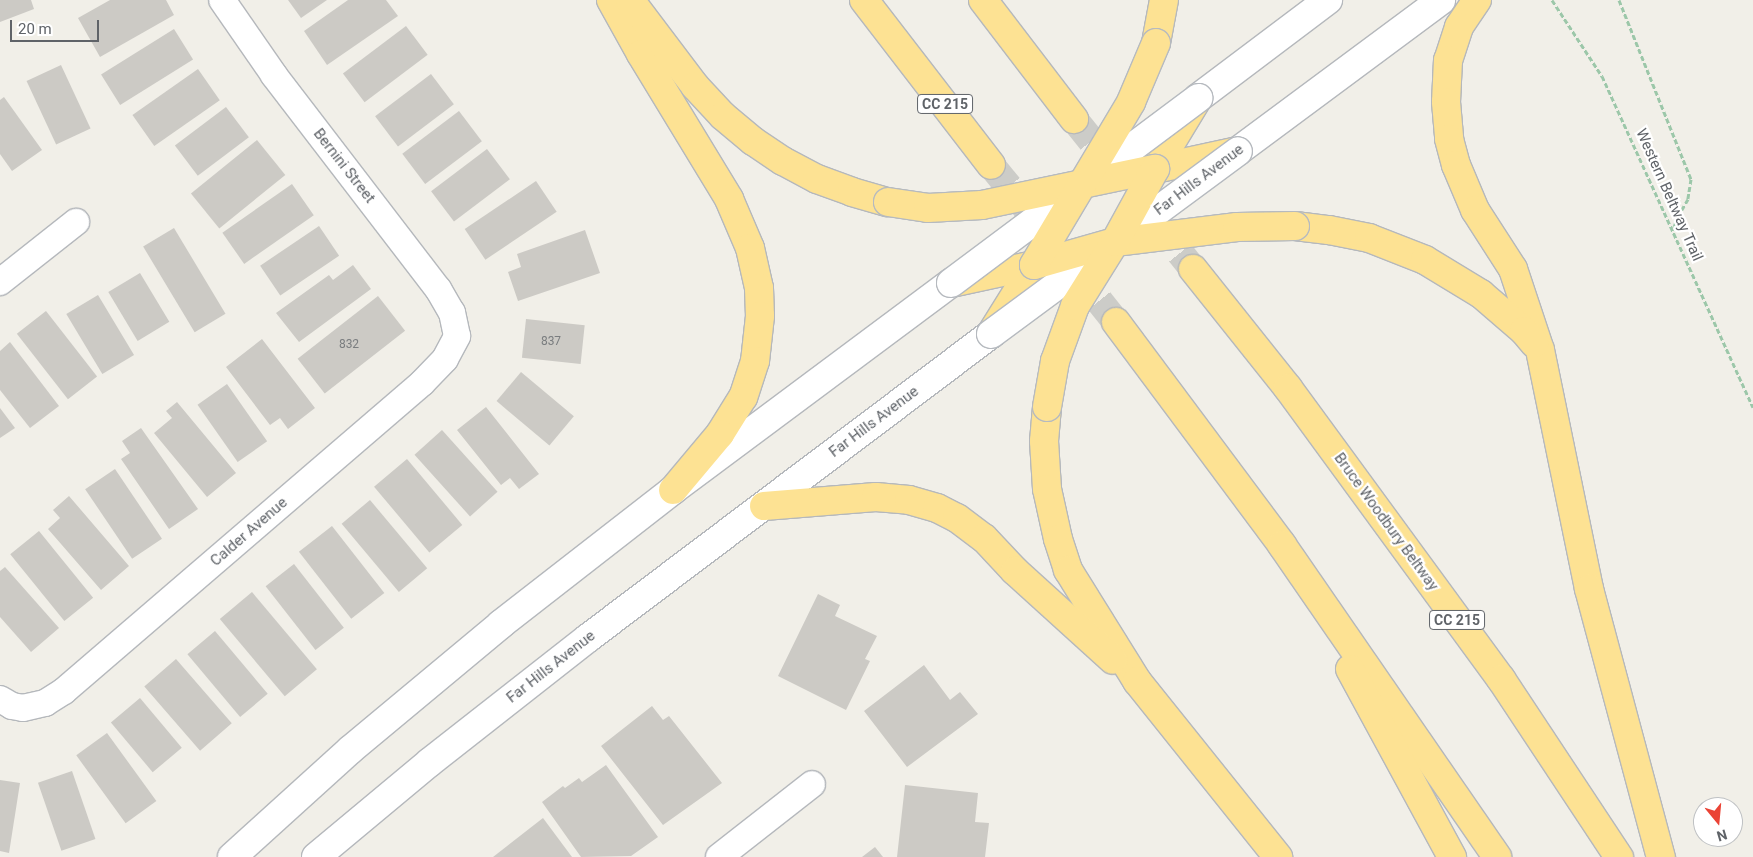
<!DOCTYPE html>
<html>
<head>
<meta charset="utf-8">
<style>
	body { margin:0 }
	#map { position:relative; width:1753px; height:857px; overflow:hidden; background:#f1efe8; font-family:Roboto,sans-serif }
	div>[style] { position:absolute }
	.building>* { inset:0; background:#cccac5; transform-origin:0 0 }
	.motorway-tunnel>* { height:28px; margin-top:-14px; transform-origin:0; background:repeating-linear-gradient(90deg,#ccccc8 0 28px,transparent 0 42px) }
	.path>* { height:3px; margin-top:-1.5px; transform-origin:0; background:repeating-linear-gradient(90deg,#9cc7a9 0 5px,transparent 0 7.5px) }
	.roads { filter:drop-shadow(1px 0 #b5b8bc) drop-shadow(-1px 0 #b5b8bc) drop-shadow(0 1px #b5b8bc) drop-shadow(0 -1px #b5b8bc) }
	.minor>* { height:26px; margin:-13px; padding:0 13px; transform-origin:13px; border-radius:13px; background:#fff }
	.secondary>* { height:28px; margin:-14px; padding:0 14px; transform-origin:14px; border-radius:14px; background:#fff }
	.motorway>* { height:28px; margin:-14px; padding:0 14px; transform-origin:14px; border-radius:14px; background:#fde293 }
	.bridges { filter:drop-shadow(1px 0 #b6babf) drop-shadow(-1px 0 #b6babf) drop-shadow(0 1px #b6babf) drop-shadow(0 -1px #b6babf) }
	.secondary-bridge>* { height:28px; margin:-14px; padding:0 14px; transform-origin:14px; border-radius:14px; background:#fff }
	.motorway-bridge>* { height:28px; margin:-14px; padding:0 14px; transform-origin:14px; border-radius:14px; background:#fde293 }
	span { translate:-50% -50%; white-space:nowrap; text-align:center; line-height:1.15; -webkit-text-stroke:4.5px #fff; paint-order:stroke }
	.number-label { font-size:12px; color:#7a7d7f }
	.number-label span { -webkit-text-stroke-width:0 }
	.shield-label span { padding:1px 4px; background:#fff; border:1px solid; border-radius:4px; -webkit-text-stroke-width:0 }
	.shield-label { font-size:14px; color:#5f6368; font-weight:700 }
	.street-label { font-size:15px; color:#5f6368 }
	.north { position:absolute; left:1693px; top:797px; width:50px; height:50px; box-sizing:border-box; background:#fff; border:1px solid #bfc1c3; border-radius:50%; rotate:163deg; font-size:14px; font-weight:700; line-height:20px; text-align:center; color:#5f6368 }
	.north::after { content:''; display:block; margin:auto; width:18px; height:22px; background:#ea4335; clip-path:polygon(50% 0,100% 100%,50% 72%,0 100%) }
	.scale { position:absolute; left:10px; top:20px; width:89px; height:22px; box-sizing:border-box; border:2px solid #5f6368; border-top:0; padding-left:6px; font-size:15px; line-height:18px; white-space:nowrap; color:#5f6368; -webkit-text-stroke:4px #fff; paint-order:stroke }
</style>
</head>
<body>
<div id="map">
	<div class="building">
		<i style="clip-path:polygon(0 0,31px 0,34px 9px,0 22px)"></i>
		<i style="clip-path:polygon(110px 0,166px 0,174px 15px,100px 57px,78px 18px)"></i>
		<i style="clip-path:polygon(288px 0,327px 0,301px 18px)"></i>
		<i style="clip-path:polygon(348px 0,386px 0,398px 16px,327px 65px,304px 31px)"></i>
		<i style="left:406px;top:26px;width:36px;height:79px;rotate:53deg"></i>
		<i style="left:174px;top:29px;width:36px;height:86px;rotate:58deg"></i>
		<i style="left:61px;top:65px;width:70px;height:38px;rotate:65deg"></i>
		<i style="left:198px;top:69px;width:38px;height:80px;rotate:55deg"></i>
		<i style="left:431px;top:74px;width:38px;height:70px;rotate:53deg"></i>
		<i style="clip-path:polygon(4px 97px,42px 150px,12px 171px,0 154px,0 100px)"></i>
		<i style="left:226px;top:107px;width:38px;height:64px;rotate:53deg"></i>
		<i style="left:459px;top:111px;width:38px;height:71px;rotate:53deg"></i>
		<i style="left:257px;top:140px;width:45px;height:85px;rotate:51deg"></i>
		<i style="left:487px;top:149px;width:38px;height:70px;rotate:53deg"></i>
		<i style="left:536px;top:181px;width:37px;height:86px;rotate:56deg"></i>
		<i style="left:292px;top:184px;width:38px;height:85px;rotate:55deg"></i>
		<i style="left:319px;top:226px;width:36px;height:71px;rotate:56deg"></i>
		<i style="left:174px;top:228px;width:100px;height:36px;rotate:59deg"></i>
		<i style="clip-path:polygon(585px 230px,600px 273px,518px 301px,508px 272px,521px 267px,517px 254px)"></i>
		<i style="clip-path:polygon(353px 265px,371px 289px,299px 342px,276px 313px,329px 275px,333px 280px)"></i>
		<i style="left:140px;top:273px;width:57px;height:37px;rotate:59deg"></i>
		<i style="left:98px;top:295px;width:70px;height:37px;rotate:59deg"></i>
		<i style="left:378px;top:296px;width:44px;height:102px;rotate:52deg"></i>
		<i style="left:46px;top:311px;width:83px;height:37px;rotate:52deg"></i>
		<i style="left:526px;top:319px;width:59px;height:39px;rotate:6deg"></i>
		<i style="clip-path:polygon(262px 339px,315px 408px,288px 429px,280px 418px,270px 425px,226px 367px)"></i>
		<i style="clip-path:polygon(10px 342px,59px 406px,30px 428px,0 390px,0 351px)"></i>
		<i style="left:521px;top:372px;width:69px;height:38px;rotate:40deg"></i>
		<i style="left:227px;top:384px;width:70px;height:36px;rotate:55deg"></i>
		<i style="clip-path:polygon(177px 402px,236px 473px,207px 497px,154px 433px,172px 418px,166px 411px)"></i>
		<i style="clip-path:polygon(486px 407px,539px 474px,519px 489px,510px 478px,501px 485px,457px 430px)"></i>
		<i style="clip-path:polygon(0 408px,15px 428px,0 438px)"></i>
		<i style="clip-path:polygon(141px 428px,198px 509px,169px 529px,121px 459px,130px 453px,122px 441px)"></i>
		<i style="left:442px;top:430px;width:83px;height:37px;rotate:48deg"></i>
		<i style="left:407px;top:459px;width:86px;height:43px;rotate:50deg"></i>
		<i style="left:115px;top:469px;width:84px;height:36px;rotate:56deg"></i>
		<i style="clip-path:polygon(69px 496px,129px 566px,101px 590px,48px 529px,60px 518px,53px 510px)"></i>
		<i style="left:370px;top:500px;width:89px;height:37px;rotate:50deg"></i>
		<i style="left:332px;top:526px;width:85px;height:42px;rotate:52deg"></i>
		<i style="left:39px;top:531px;width:86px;height:37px;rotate:51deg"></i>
		<i style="left:294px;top:564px;width:81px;height:36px;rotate:52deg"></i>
		<i style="clip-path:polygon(5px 567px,59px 628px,31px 652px,0 617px,0 571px)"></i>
		<i style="left:252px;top:592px;width:101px;height:42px;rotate:50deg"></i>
		<i style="clip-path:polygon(818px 594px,840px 605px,835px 616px,877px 636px,865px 659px,870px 661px,846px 710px,778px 676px)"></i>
		<i style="left:215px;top:631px;width:82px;height:36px;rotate:50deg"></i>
		<i style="left:176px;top:659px;width:85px;height:42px;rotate:49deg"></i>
		<i style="clip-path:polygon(924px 665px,950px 700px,960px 692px,978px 714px,907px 767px,864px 711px)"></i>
		<i style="left:140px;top:698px;width:65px;height:38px;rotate:50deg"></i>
		<i style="clip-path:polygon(652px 706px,663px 720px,669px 716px,722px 783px,663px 825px,601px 746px)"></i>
		<i style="left:107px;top:733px;width:84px;height:38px;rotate:54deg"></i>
		<i style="clip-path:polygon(606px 765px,658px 837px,631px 856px,581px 857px,542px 802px,563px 786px,565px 788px,579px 778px,582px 782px)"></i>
		<i style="left:72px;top:771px;width:72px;height:36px;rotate:71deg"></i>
		<i style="clip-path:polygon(0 780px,20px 783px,9px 853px,0 851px)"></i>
		<i style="clip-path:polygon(905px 785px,978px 793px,975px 822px,989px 823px,985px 857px,897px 857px)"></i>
		<i style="clip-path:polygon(543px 818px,572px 857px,493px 857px)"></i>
		<i style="clip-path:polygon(875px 847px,883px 857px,862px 857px)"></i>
	</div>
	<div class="motorway-tunnel">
		<i style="left:1074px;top:119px;width:65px;rotate:51.2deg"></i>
		<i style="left:991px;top:165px;width:63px;rotate:50.8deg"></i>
		<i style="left:1154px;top:220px;width:63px;rotate:51.5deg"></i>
		<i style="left:1073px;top:268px;width:69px;rotate:51.5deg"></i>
	</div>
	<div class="path">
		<i style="left:1552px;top:0;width:91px;rotate:56.7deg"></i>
		<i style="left:1602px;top:76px;width:364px;rotate:65.5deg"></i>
		<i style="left:1619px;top:0;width:193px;rotate:68.1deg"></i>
		<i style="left:1691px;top:179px;width:20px;rotate:99deg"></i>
		<i style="left:1688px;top:199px;width:20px;rotate:120deg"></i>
		<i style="left:1678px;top:216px;width:15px;rotate:110deg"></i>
	</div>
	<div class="roads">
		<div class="minor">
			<i style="left:0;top:282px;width:97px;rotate:-38.3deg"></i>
			<i style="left:0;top:699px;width:14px;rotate:30deg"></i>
			<i style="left:12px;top:706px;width:11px;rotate:10deg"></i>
			<i style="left:23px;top:708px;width:23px;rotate:-13deg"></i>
			<i style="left:45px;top:703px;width:22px;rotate:-32deg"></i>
			<i style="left:64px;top:691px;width:472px;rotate:-40.7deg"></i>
			<i style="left:422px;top:383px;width:33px;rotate:-46deg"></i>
			<i style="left:445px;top:359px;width:26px;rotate:-62deg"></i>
			<i style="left:457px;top:336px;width:24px;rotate:-102deg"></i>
			<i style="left:452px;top:313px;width:28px;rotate:-120deg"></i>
			<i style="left:438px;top:289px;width:270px;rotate:-127.5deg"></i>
			<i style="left:274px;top:75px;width:91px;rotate:-124.7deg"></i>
			<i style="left:719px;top:857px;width:118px;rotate:-38.1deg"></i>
		</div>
		<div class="secondary">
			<i style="left:1198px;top:98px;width:163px;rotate:-37deg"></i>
			<i style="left:1238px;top:151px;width:253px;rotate:-36.6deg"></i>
			<i style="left:232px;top:857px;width:159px;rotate:-42.2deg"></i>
			<i style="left:350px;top:750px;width:197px;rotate:-39.8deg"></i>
			<i style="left:501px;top:624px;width:218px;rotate:-37.9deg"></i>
			<i style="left:673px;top:490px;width:347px;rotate:-36.7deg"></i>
			<i style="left:316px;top:857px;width:148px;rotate:-39.8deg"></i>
			<i style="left:430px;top:762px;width:201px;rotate:-38.1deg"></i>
			<i style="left:588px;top:638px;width:505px;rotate:-37.03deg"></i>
		</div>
		<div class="motorway">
			<i style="left:611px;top:0;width:62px;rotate:60.9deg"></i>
			<i style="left:641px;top:54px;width:170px;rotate:58.7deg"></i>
			<i style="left:729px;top:199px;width:53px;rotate:66.8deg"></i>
			<i style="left:750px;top:248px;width:41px;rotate:77.3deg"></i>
			<i style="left:759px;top:288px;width:28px;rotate:88deg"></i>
			<i style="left:760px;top:316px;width:45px;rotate:96.3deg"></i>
			<i style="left:755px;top:361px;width:38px;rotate:108deg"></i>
			<i style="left:743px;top:397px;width:44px;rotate:121.9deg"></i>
			<i style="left:720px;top:434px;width:73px;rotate:130deg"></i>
			<i style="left:630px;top:0;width:108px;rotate:52.9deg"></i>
			<i style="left:695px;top:86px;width:41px;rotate:47deg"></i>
			<i style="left:723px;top:116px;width:39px;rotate:40deg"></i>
			<i style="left:753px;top:141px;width:36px;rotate:34deg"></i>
			<i style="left:783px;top:161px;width:38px;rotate:28deg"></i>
			<i style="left:817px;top:179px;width:37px;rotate:20deg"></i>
			<i style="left:852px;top:192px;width:37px;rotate:16deg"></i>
			<i style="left:864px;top:0;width:208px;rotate:52.4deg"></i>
			<i style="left:983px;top:0;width:150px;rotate:52.6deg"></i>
			<i style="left:1477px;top:0;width:32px;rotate:124deg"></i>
			<i style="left:1459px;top:27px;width:35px;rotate:108deg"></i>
			<i style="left:1448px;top:60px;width:42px;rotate:92.7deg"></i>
			<i style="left:1446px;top:102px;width:37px;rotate:85deg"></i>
			<i style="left:1449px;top:139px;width:27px;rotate:75deg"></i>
			<i style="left:1456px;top:165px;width:49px;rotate:67.1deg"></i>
			<i style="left:1475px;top:210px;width:70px;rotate:57.2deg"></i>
			<i style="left:1513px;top:269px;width:85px;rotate:71.6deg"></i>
			<i style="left:1540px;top:350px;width:244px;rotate:78.4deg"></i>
			<i style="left:1589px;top:589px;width:278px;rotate:75deg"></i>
			<i style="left:1156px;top:43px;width:44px;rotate:-79.5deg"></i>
			<i style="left:1155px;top:169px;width:85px;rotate:-12.2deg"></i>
			<i style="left:1155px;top:169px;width:83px;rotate:-58.8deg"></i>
			<i style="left:1295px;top:226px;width:34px;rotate:7deg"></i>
			<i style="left:1329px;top:230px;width:41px;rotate:11.3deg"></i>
			<i style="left:1369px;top:238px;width:60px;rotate:21.4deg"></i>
			<i style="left:1425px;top:260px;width:66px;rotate:31.3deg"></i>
			<i style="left:1481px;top:294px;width:57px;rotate:40.7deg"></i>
			<i style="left:1524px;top:331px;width:16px;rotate:50deg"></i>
			<i style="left:1193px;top:269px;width:152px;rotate:51.4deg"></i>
			<i style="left:1288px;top:388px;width:361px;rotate:53.8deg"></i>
			<i style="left:1501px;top:679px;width:214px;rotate:56.5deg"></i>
			<i style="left:951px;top:283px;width:85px;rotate:-12.2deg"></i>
			<i style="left:1116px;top:322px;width:278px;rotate:53.3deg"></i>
			<i style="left:1282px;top:545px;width:379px;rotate:55.4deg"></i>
			<i style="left:991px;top:334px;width:81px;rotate:-58.1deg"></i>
			<i style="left:1047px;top:407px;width:34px;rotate:95deg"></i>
			<i style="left:1044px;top:441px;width:48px;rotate:86.4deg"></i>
			<i style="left:1047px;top:489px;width:51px;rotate:77.6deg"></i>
			<i style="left:1058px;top:539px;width:33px;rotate:72deg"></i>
			<i style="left:1068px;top:570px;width:131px;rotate:58.1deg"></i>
			<i style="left:1137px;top:681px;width:226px;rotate:51.3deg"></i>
			<i style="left:764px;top:506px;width:112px;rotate:-4.6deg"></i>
			<i style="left:876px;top:497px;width:33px;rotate:5deg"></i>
			<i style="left:909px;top:500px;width:29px;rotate:16deg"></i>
			<i style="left:937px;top:508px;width:22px;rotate:27deg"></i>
			<i style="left:957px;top:518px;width:34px;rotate:37deg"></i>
			<i style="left:984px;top:538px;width:45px;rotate:46.8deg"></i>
			<i style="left:1015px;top:571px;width:132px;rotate:42.2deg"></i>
			<i style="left:1350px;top:669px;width:214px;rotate:61.5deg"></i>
		</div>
	</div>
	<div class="bridges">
		<div class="secondary-bridge">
			<i style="left:951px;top:283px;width:309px;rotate:-36.8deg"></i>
			<i style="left:991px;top:334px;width:307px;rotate:-36.5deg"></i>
		</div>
		<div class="motorway-bridge">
			<i style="left:888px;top:202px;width:40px;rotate:8.5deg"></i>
			<i style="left:928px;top:208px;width:54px;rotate:-3.2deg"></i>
			<i style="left:982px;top:205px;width:177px;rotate:-11.8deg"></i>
			<i style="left:1034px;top:265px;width:84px;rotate:-15.9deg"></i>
			<i style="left:1115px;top:242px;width:123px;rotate:-7deg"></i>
			<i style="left:1237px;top:227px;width:58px;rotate:-1deg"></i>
			<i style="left:1034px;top:265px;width:190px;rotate:-59.2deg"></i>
			<i style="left:1131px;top:102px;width:64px;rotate:-67deg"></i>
			<i style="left:1047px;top:407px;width:47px;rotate:-80.1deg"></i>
			<i style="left:1055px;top:361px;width:59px;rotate:-70deg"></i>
			<i style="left:1075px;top:306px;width:75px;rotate:-58deg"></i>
			<i style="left:1115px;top:242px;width:83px;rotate:-61.3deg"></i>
		</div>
	</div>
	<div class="number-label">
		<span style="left:551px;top:342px">837</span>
		<span style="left:349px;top:345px">832</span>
	</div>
	<div class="shield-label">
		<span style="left:945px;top:104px">CC 215</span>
		<span style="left:1457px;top:620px">CC 215</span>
	</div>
	<div class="street-label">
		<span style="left:344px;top:166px;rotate:52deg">Bernini Street</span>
		<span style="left:1199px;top:180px;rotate:-37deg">Far Hills Avenue</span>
		<span style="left:1669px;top:195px;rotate:66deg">Western Beltway Trail</span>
		<span style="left:874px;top:422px;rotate:-37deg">Far Hills Avenue</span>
		<span style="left:1386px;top:522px;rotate:54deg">Bruce Woodbury Beltway</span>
		<span style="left:249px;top:532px;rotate:-41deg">Calder Avenue</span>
		<span style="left:551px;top:667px;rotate:-38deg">Far Hills Avenue</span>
	</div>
	<div class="north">N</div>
	<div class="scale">20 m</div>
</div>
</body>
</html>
